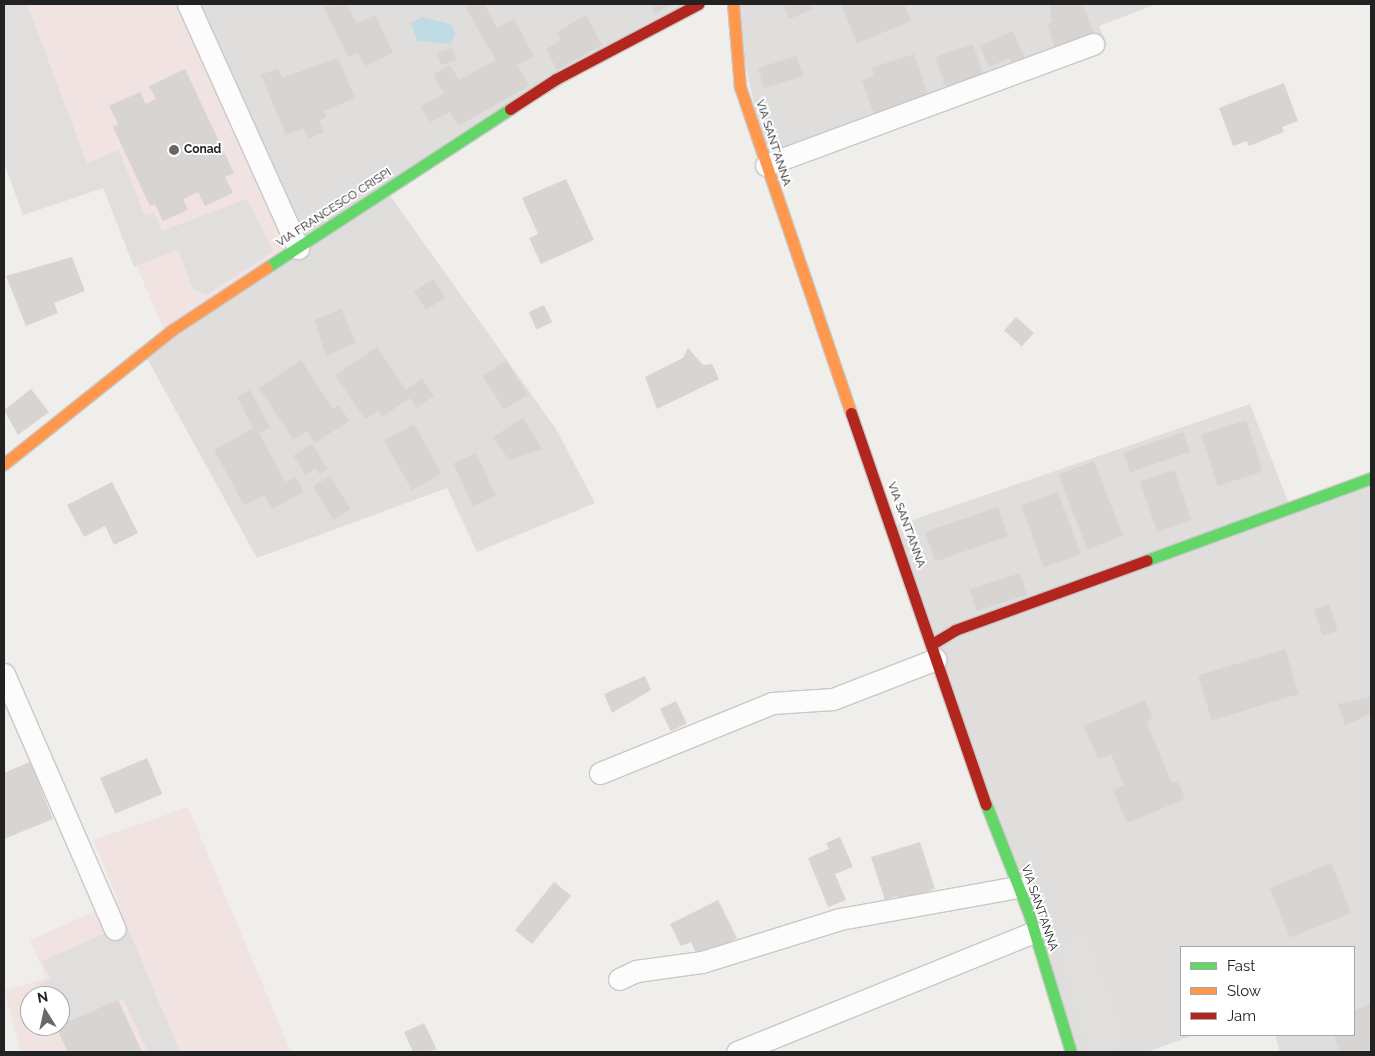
<!DOCTYPE html>
<html>
<head>
<meta charset="utf-8">
<style>
	body { margin:0 }
	#map { position:relative; width:1375px; height:1056px; overflow:hidden; background:#f0eeeb; font-family:Raleway,sans-serif }
	div>[style] { position:absolute }
	.residential>* { inset:0; background:#dfdedc }
	.commercial>* { inset:0; background:#f1e3e1 }
	.parking>* { inset:0; background:#e0dfde }
	.water>* { inset:0; background:#bfdbe3 }
	.building>* { inset:0; background:#d7d4d2; transform-origin:0 0 }
	.roads { filter:drop-shadow(1px 0 #c9c8c7) drop-shadow(-1px 0 #c9c8c7) drop-shadow(0 1px #c9c8c7) drop-shadow(0 -1px #c9c8c7) }
	.street>* { height:21px; margin:-10.5px; padding:0 10.5px; transform-origin:10.5px; border-radius:10.5px; background:#fdfcfc }
	.fast>* { height:11px; margin:-5.5px; padding:0 5.5px; transform-origin:5.5px; border-radius:5.5px; background:#63d668 }
	.slow>* { height:11px; margin:-5.5px; padding:0 5.5px; transform-origin:5.5px; border-radius:5.5px; background:#ff974d }
	.jam>* { height:11px; margin:-5.5px; padding:0 5.5px; transform-origin:5.5px; border-radius:5.5px; background:#b3261e }
	.dots>* { width:14px; height:14px; translate:-50% -50%; box-sizing:border-box; border:2px solid #fff; border-radius:50% }
	span { translate:-50% -50%; white-space:nowrap; text-align:center; line-height:1.15; -webkit-text-stroke:4px #fff; paint-order:stroke }
	.street-label { font-size:12px; color:#222 }
	.poi-label { font-size:12px; color:#222; font-weight:700 }
	.left { translate:0 -50%; text-align:left }
	.frame { position:absolute; inset:0; border:5px solid #222; pointer-events:none }
	.legend { position:absolute; left:1180px; top:946px; width:175px; height:90px; box-sizing:border-box; background:#fff; border:1px solid #a7a7a7; margin:0; padding:6px 9px; list-style:none; font-size:15px; color:#222 }
	.legend li { display:flex; align-items:center; gap:10px; height:25px }
	.legend b { width:25px; border:1px solid #a7a7a7 }
	.north { position:absolute; left:20px; top:986px; width:50px; height:50px; box-sizing:border-box; background:#fff; border:1px solid #a7a7a7; border-radius:50%; rotate:350deg; font-size:14px; font-weight:700; line-height:20px; text-align:center; color:#222 }
	.north::after { content:''; display:block; margin:auto; width:18px; height:22px; background:#6a6968; clip-path:polygon(50% 0,100% 100%,50% 72%,0 100%) }
</style>
</head>
<body>
<div id="map">
	<div class="residential">
		<i style="clip-path:polygon(190px 4px,698px 4px,386px 190px,556px 429px,595px 503px,477px 552px,447px 488px,257px 558px,144px 353px,172px 330px)"></i>
		<i style="clip-path:polygon(733px 4px,1157px 4px,1099px 26px,1107px 44px,768px 172px)"></i>
		<i style="clip-path:polygon(1250px 404px,1289px 504px,1371px 478px,1371px 1052px,1280px 1052px,1275px 1035px,1354px 1035px,1354px 947px,1181px 947px,1181px 1035px,1194px 1035px,1147px 1052px,1071px 1052px,892px 527px)"></i>
	</div>
	<div class="commercial">
		<i style="clip-path:polygon(4px 4px,188px 4px,298px 248px,166px 335px,103px 188px,23px 215px,4px 162px)"></i>
		<i style="clip-path:polygon(evenodd,188px 807px,291px 1052px,21px 1052px,4px 991px,46px 978px,30px 940px,118px 901px,93px 840px,188px 807px,30px 996px,60px 996px,60px 1026px,30px 1026px,30px 996px)"></i>
	</div>
	<div class="parking">
		<i style="clip-path:polygon(4px 4px,27px 4px,87px 163px,119px 150px,145px 216px,154px 213px,162px 231px,247px 199px,273px 251px,206px 295px,193px 289px,178px 249px,134px 267px,103px 188px,23px 215px,4px 162px)"></i>
		<i style="clip-path:polygon(126px 924px,180px 1052px,148px 1052px,123px 999px,60px 1025px,60px 996px,34px 996px,31px 989px,51px 979px,42px 961px)"></i>
		<i style="clip-path:polygon(1086px 933px,1127px 1042px,1102px 1052px,1088px 1052px,1056px 945px)"></i>
	</div>
	<div class="water">
		<i style="clip-path:polygon(423px 17px,452px 25px,455px 35px,450px 44px,417px 41px,411px 23px)"></i>
	</div>
	<div class="building">
		<i style="clip-path:polygon(347px 4px,357px 23px,375px 15px,393px 53px,365px 66px,358px 53px,348px 57px,323px 6px)"></i>
		<i style="clip-path:polygon(471px 4px,484px 4px,497px 28px,514px 19px,534px 56px,517px 65px,529px 86px,458px 126px,450px 112px,430px 122px,421px 106px,444px 94px,433px 74px,450px 65px,459px 80px,496px 60px,465px 7px)"></i>
		<i style="clip-path:polygon(652px 4px,673px 4px,655px 14px)"></i>
		<i style="clip-path:polygon(783px 4px,811px 4px,813px 9px,789px 19px)"></i>
		<i style="clip-path:polygon(841px 4px,904px 4px,911px 21px,857px 43px)"></i>
		<i style="clip-path:polygon(1049px 4px,1083px 4px,1095px 37px,1056px 51px,1047px 24px,1052px 22px)"></i>
		<i style="clip-path:polygon(586px 15px,602px 45px,557px 70px,546px 49px,561px 40px,557px 32px)"></i>
		<i style="clip-path:polygon(1013px 31px,1025px 59px,1013px 65px,1010px 58px,989px 67px,980px 46px)"></i>
		<i style="left:973px;top:44px;width:37px;height:40px;rotate:71deg"></i>
		<i style="left:452px;top:48px;width:13px;height:16px;rotate:72deg"></i>
		<i style="clip-path:polygon(914px 54px,928px 96px,874px 115px,862px 80px,874px 75px,871px 68px)"></i>
		<i style="left:797px;top:56px;width:21px;height:41px;rotate:73deg"></i>
		<i style="clip-path:polygon(338px 58px,355px 98px,324px 111px,326px 117px,319px 121px,324px 132px,308px 139px,303px 128px,286px 135px,261px 75px,278px 68px,282px 78px)"></i>
		<i style="clip-path:polygon(185px 69px,234px 173px,225px 177px,233px 193px,205px 206px,198px 192px,183px 199px,188px 210px,163px 221px,155px 204px,150px 206px,113px 127px,118px 124px,109px 106px,140px 92px,146px 104px,156px 99px,149px 86px)"></i>
		<i style="clip-path:polygon(1284px 83px,1298px 121px,1282px 127px,1284px 132px,1249px 146px,1247px 141px,1233px 146px,1219px 108px)"></i>
		<i style="clip-path:polygon(566px 179px,594px 240px,541px 264px,529px 238px,538px 234px,522px 198px)"></i>
		<i style="clip-path:polygon(72px 257px,85px 291px,54px 303px,58px 313px,26px 326px,6px 276px)"></i>
		<i style="left:433px;top:279px;width:22px;height:23px;rotate:56deg"></i>
		<i style="left:544px;top:305px;width:19px;height:17px;rotate:65deg"></i>
		<i style="clip-path:polygon(341px 309px,356px 343px,326px 356px,315px 320px)"></i>
		<i style="left:1016px;top:317px;width:24px;height:18px;rotate:42deg"></i>
		<i style="clip-path:polygon(377px 347px,406px 390px,422px 379px,434px 396px,416px 408px,410px 398px,382px 417px,378px 411px,365px 419px,335px 375px)"></i>
		<i style="clip-path:polygon(688px 348px,703px 365px,712px 364px,719px 379px,657px 409px,645px 377px,683px 358px)"></i>
		<i style="clip-path:polygon(301px 360px,333px 409px,339px 405px,349px 421px,315px 443px,307px 431px,293px 439px,259px 388px)"></i>
		<i style="left:506px;top:361px;width:40px;height:28px;rotate:57deg"></i>
		<i style="clip-path:polygon(31px 389px,49px 412px,18px 435px,4px 410px)"></i>
		<i style="clip-path:polygon(250px 390px,270px 427px,259px 433px,285px 482px,295px 477px,304px 492px,272px 509px,264px 495px,244px 505px,214px 450px,253px 428px,237px 397px)"></i>
		<i style="clip-path:polygon(523px 418px,542px 449px,509px 460px,493px 437px)"></i>
		<i style="left:1246px;top:420px;width:54px;height:47px;rotate:72deg"></i>
		<i style="left:414px;top:424px;width:57px;height:34px;rotate:61deg"></i>
		<i style="left:1183px;top:432px;width:21px;height:63px;rotate:71deg"></i>
		<i style="clip-path:polygon(312px 444px,328px 469px,319px 474px,315px 468px,306px 475px,293px 456px)"></i>
		<i style="left:476px;top:453px;width:47px;height:25px;rotate:65deg"></i>
		<i style="left:1094px;top:461px;width:80px;height:38px;rotate:69deg"></i>
		<i style="left:1174px;top:470px;width:53px;height:36px;rotate:71deg"></i>
		<i style="left:330px;top:476px;width:39px;height:20px;rotate:58deg"></i>
		<i style="clip-path:polygon(112px 482px,138px 533px,114px 545px,105px 526px,84px 537px,67px 505px)"></i>
		<i style="left:1058px;top:492px;width:66px;height:39px;rotate:70deg"></i>
		<i style="left:998px;top:507px;width:31px;height:77px;rotate:71deg"></i>
		<i style="left:1020px;top:573px;width:23px;height:53px;rotate:72deg"></i>
		<i style="left:1329px;top:604px;width:28px;height:16px;rotate:72deg"></i>
		<i style="left:1285px;top:649px;width:47px;height:91px;rotate:73deg"></i>
		<i style="clip-path:polygon(645px 676px,651px 690px,612px 713px,604px 694px)"></i>
		<i style="clip-path:polygon(1371px 697px,1371px 713px,1345px 726px,1338px 704px)"></i>
		<i style="clip-path:polygon(1145px 700px,1153px 719px,1146px 721px,1172px 783px,1178px 781px,1185px 799px,1127px 823px,1113px 790px,1124px 785px,1111px 754px,1098px 759px,1084px 726px)"></i>
		<i style="left:676px;top:701px;width:25px;height:18px;rotate:64deg"></i>
		<i style="left:147px;top:758px;width:39px;height:51px;rotate:67deg"></i>
		<i style="clip-path:polygon(30px 762px,53px 819px,4px 839px,4px 773px)"></i>
		<i style="clip-path:polygon(840px 837px,853px 867px,835px 874px,846px 900px,828px 907px,808px 858px,829px 849px,826px 843px)"></i>
		<i style="clip-path:polygon(920px 842px,935px 889px,898px 901px,897px 896px,885px 900px,871px 857px)"></i>
		<i style="left:1331px;top:863px;width:54px;height:66px;rotate:68deg"></i>
		<i style="left:554px;top:882px;width:22px;height:62px;rotate:39deg"></i>
		<i style="clip-path:polygon(718px 900px,737px 938px,698px 957px,691px 942px,681px 946px,670px 924px)"></i>
		<i style="clip-path:polygon(118px 1000px,142px 1052px,68px 1052px,56px 1027px)"></i>
		<i style="clip-path:polygon(1371px 1004px,1371px 1052px,1340px 1052px,1334px 1035px,1354px 1035px,1354px 1011px)"></i>
		<i style="clip-path:polygon(424px 1023px,437px 1050px,413px 1052px,404px 1032px)"></i>
	</div>
	<div class="roads">
		<div class="street">
			<i style="left:188px;top:4px;width:268px;rotate:65.7deg"></i>
			<i style="left:766px;top:165px;width:349px;rotate:-20.3deg"></i>
			<i style="left:4px;top:674px;width:278px;rotate:66.5deg"></i>
			<i style="left:600px;top:773px;width:186px;rotate:-22.1deg"></i>
			<i style="left:772px;top:703px;width:61px;rotate:-3.8deg"></i>
			<i style="left:833px;top:699px;width:110px;rotate:-21.2deg"></i>
			<i style="left:619px;top:979px;width:19px;rotate:-25deg"></i>
			<i style="left:636px;top:971px;width:67px;rotate:-7.8deg"></i>
			<i style="left:702px;top:962px;width:145px;rotate:-17.3deg"></i>
			<i style="left:840px;top:919px;width:181px;rotate:-10.2deg"></i>
			<i style="left:737px;top:1052px;width:320px;rotate:-22deg"></i>
		</div>
		<div class="fast">
			<i style="left:266px;top:268px;width:291px;rotate:-33.1deg"></i>
			<i style="left:1147px;top:560px;width:239px;rotate:-20.1deg"></i>
			<i style="left:986px;top:804px;width:118px;rotate:68.6deg"></i>
			<i style="left:1029px;top:914px;width:144px;rotate:73.1deg"></i>
		</div>
		<div class="slow">
			<i style="left:733px;top:4px;width:83px;rotate:85.2deg"></i>
			<i style="left:740px;top:87px;width:344px;rotate:71.2deg"></i>
			<i style="left:4px;top:464px;width:215px;rotate:-38.6deg"></i>
			<i style="left:172px;top:330px;width:113px;rotate:-33.4deg"></i>
		</div>
		<div class="jam">
			<i style="left:510px;top:109px;width:55px;rotate:-33.1deg"></i>
			<i style="left:556px;top:79px;width:161px;rotate:-27.8deg"></i>
			<i style="left:851px;top:413px;width:414px;rotate:71deg"></i>
			<i style="left:932px;top:644px;width:27px;rotate:-31deg"></i>
			<i style="left:955px;top:630px;width:204px;rotate:-20deg"></i>
		</div>
	</div>
	<div class="dots">
		<i style="left:174px;top:150px;background:#6a6968"></i>
	</div>
	<div class="street-label">
		<span style="left:773px;top:143px;rotate:72deg">VIA SANT'ANNA</span>
		<span style="left:334px;top:208px;rotate:-33deg">VIA FRANCESCO CRISPI</span>
		<span style="left:906px;top:525px;rotate:70deg">VIA SANT'ANNA</span>
		<span style="left:1039px;top:908px;rotate:71deg">VIA SANT'ANNA</span>
	</div>
	<div class="poi-label">
		<span class="left" style="left:184px;top:150px">Conad</span>
	</div>
	<div class="frame"></div>
	<ul class="legend">
	<li><b style="height:6px;background:#63d668"></b>Fast</li>
	<li><b style="height:6px;background:#ff974d"></b>Slow</li>
	<li><b style="height:6px;background:#b3261e"></b>Jam</li>
	</ul>
	<div class="north">N</div>
</div>
</body>
</html>
